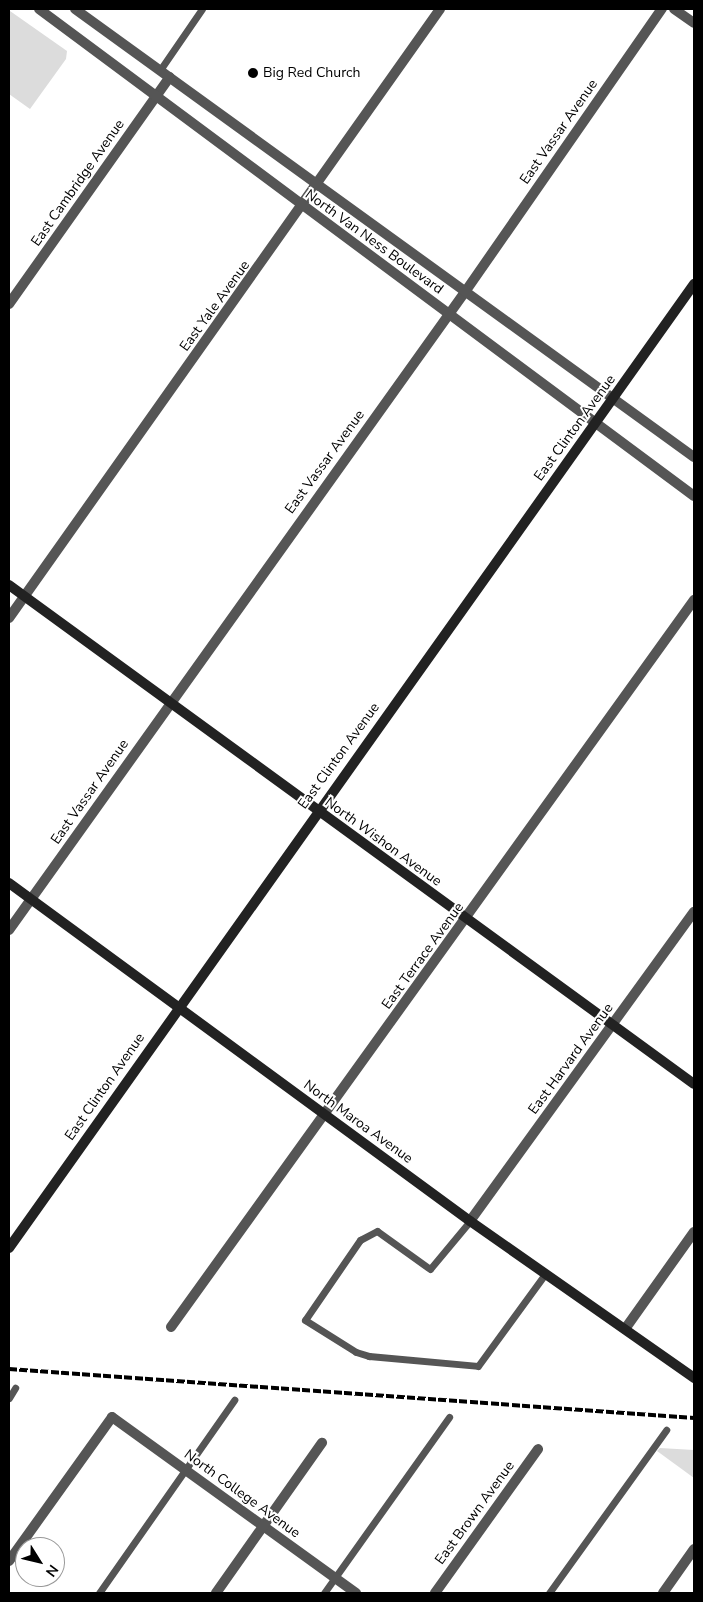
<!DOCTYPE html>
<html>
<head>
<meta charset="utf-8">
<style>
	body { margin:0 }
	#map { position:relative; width:703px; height:1602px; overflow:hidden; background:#fff; font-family:"Nunito Sans",sans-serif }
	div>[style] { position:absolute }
	.green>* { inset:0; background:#dcdcdc }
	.service>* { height:7px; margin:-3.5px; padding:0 3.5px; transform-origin:3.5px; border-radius:3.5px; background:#555 }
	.minor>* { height:10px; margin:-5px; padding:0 5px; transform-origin:5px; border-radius:5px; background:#555 }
	.tertiary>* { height:10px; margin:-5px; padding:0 5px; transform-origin:5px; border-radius:5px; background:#555 }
	.secondary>* { height:10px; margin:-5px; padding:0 5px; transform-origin:5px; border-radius:5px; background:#222 }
	.rail>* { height:4px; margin-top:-2px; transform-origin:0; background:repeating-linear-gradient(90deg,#000 0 8px,transparent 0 10.5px) }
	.dots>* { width:14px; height:14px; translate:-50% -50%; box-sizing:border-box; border:2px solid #fff; border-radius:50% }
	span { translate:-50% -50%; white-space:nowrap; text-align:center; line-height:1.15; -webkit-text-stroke:4px #fff; paint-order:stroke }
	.poi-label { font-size:14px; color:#000 }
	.left { translate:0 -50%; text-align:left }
	.street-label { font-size:14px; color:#000 }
	.frame { position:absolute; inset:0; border:10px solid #000; pointer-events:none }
	.north { position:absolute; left:15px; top:1537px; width:50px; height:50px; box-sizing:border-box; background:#fff; border:1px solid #999; border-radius:50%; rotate:126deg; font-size:14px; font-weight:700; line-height:20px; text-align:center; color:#000 }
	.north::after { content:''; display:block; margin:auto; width:18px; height:22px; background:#000; clip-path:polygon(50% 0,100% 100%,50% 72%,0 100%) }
</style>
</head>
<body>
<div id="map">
	<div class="green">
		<i style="clip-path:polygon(10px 11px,67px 51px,66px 59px,30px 109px,9px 94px)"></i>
		<i style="clip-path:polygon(660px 1448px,694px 1450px,694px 1478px,657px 1451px)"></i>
	</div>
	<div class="service">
		<i style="left:160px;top:70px;width:74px;rotate:-55.5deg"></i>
		<i style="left:470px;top:1221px;width:62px;rotate:129.8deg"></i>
		<i style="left:430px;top:1269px;width:65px;rotate:-144.4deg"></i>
		<i style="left:377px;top:1231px;width:19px;rotate:152deg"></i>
		<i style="left:360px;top:1240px;width:97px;rotate:124.5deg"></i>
		<i style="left:305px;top:1320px;width:60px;rotate:32.1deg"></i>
		<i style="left:356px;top:1352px;width:14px;rotate:17deg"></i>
		<i style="left:369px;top:1356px;width:109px;rotate:5.2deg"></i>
		<i style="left:478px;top:1366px;width:114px;rotate:-53.9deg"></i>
		<i style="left:9px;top:1398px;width:12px;rotate:-59deg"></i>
		<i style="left:99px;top:1593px;width:236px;rotate:-55deg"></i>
		<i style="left:324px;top:1593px;width:216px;rotate:-54.6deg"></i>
		<i style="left:549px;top:1593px;width:201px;rotate:-54.3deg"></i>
	</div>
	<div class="minor">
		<i style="left:674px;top:9px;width:24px;rotate:35deg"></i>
		<i style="left:9px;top:304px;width:278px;rotate:-54.7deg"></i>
		<i style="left:9px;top:618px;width:746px;rotate:-54.71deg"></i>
		<i style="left:9px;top:930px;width:784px;rotate:-54.45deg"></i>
		<i style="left:465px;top:292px;width:345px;rotate:-55.2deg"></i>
		<i style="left:470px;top:1221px;width:382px;rotate:-54.1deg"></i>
		<i style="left:171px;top:1327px;width:896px;rotate:-54.27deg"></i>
		<i style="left:625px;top:1329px;width:119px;rotate:-54.6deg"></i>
		<i style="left:9px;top:1561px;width:177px;rotate:-54.4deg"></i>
		<i style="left:112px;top:1417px;width:301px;rotate:35.8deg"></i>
		<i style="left:216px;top:1593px;width:184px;rotate:-54.8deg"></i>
		<i style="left:435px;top:1593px;width:177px;rotate:-54.4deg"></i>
		<i style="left:663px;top:1593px;width:54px;rotate:-54.8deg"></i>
	</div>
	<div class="tertiary">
		<i style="left:39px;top:9px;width:816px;rotate:36.63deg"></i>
		<i style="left:75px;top:9px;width:764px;rotate:35.9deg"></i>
	</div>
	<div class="secondary">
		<i style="left:9px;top:585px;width:847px;rotate:36.07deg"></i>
		<i style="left:9px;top:883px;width:572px;rotate:36.25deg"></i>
		<i style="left:470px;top:1221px;width:274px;rotate:35deg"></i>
		<i style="left:9px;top:1248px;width:1183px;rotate:-54.6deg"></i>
	</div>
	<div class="rail">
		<i style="left:9px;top:1369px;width:687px;rotate:4.09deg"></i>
	</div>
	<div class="dots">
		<i style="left:253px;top:73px;background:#000"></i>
	</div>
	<div class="poi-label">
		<span class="left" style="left:263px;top:73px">Big Red Church</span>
	</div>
	<div class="street-label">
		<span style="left:559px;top:132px;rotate:-55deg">East Vassar Avenue</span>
		<span style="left:78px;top:183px;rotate:-55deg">East Cambridge Avenue</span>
		<span style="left:374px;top:242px;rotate:36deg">North Van Ness Boulevard</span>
		<span style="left:215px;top:306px;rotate:-54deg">East Yale Avenue</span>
		<span style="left:575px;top:428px;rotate:-54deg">East Clinton Avenue</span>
		<span style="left:325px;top:462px;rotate:-54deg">East Vassar Avenue</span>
		<span style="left:339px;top:756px;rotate:-54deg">East Clinton Avenue</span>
		<span style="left:90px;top:792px;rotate:-55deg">East Vassar Avenue</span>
		<span style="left:383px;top:842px;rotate:36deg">North Wishon Avenue</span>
		<span style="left:423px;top:956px;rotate:-54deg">East Terrace Avenue</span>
		<span style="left:571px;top:1059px;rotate:-54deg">East Harvard Avenue</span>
		<span style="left:105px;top:1087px;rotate:-55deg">East Clinton Avenue</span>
		<span style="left:358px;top:1122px;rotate:36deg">North Maroa Avenue</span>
		<span style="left:242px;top:1494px;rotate:36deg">North College Avenue</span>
		<span style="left:475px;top:1513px;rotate:-54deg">East Brown Avenue</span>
	</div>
	<div class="frame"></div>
	<div class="north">N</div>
</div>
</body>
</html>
